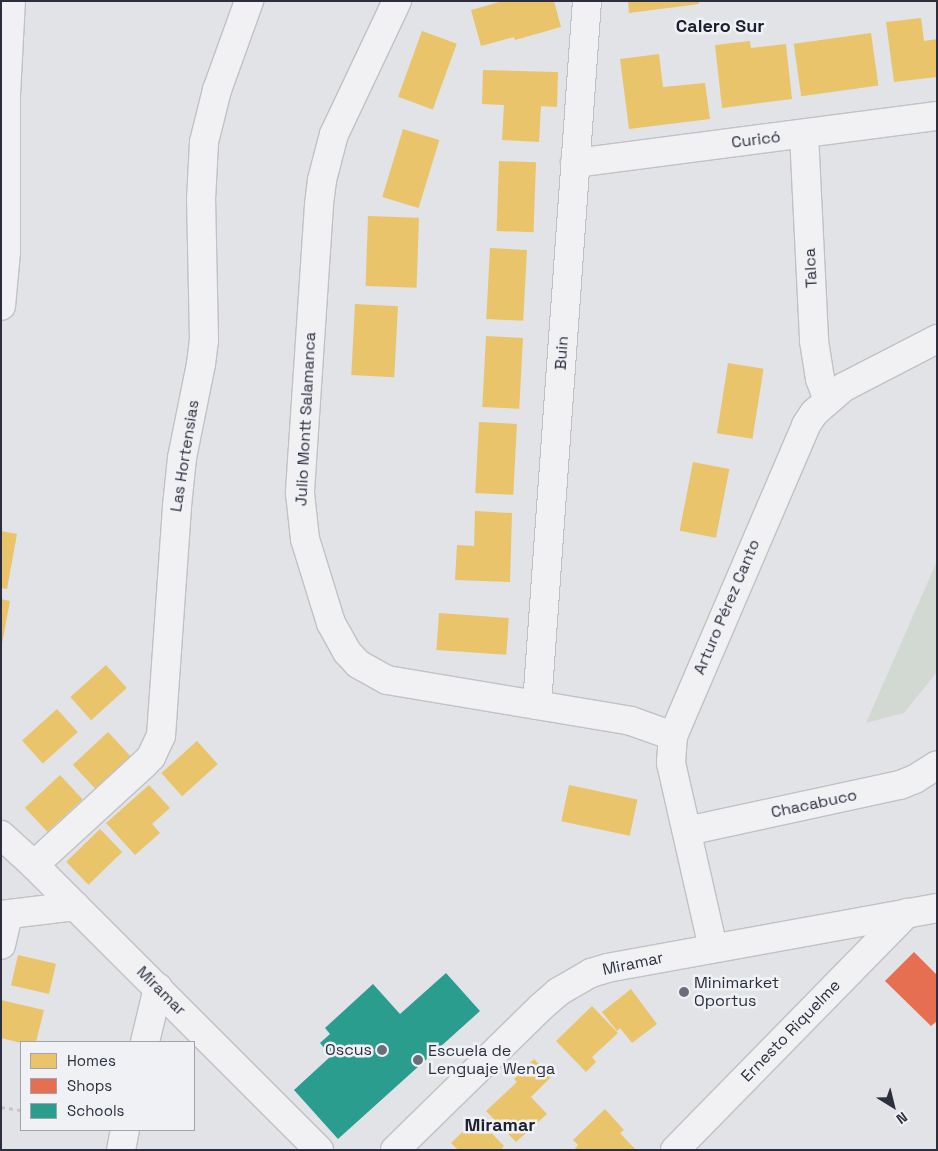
<!DOCTYPE html>
<html>
<head>
<meta charset="utf-8">
<style>
	body { margin:0 }
	#map { position:relative; width:938px; height:1151px; overflow:hidden; background:#e2e3e6; font-family:"Space Grotesk",sans-serif }
	div>[style] { position:absolute }
	.green>* { inset:0; background:#d2d9d2 }
	.homes>* { inset:0; background:#e9c46a; transform-origin:0 0 }
	.shops>* { inset:0; background:#e76f51 }
	.schools>* { inset:0; background:#2a9d8f }
	.path>* { height:3px; margin-top:-1.5px; transform-origin:0; background:repeating-linear-gradient(90deg,#c4c4c9 0 4px,transparent 0 8px) }
	.roads { filter:drop-shadow(1px 0 #c0c1c4) drop-shadow(-1px 0 #c0c1c4) drop-shadow(0 1px #c0c1c4) drop-shadow(0 -1px #c0c1c4) }
	.minor>* { height:28px; margin:-14px; padding:0 14px; transform-origin:14px; border-radius:14px; background:#f1f1f3 }
	.dots>* { width:14px; height:14px; translate:-50% -50%; box-sizing:border-box; border:2px solid #f0f1f5; border-radius:50% }
	span { translate:-50% -50%; white-space:nowrap; text-align:center; line-height:1.15; -webkit-text-stroke:5px #f0f1f5; paint-order:stroke }
	.street-label { font-size:16px; color:#2b2f3d }
	.poi-label { font-size:16px; color:#2b2f3d }
	.left { translate:0 -50%; text-align:left }
	.right { translate:-100% -50%; text-align:right }
	.neighbourhood-label { font-size:18px; color:#1d202e; font-weight:700 }
	.frame { position:absolute; inset:0; border:2px solid #2b2f3d; pointer-events:none }
	.legend { position:absolute; left:20px; top:1041px; width:175px; height:90px; box-sizing:border-box; background:#f0f1f5; border:1px solid #a1a3ab; margin:0; padding:6px 9px; list-style:none; font-size:15px; color:#2b2f3d }
	.legend li { display:flex; align-items:center; gap:10px; height:25px }
	.legend b { width:25px; border:1px solid #a1a3ab }
	.north { position:absolute; left:868px; top:1081px; width:50px; height:50px; -webkit-text-stroke:4px #f0f1f5; paint-order:stroke; rotate:144deg; font-size:14px; font-weight:700; line-height:20px; text-align:center; color:#2b2f3d }
	.north::after { content:''; display:block; margin:auto; width:18px; height:22px; background:#2b2f3d; clip-path:polygon(50% 0,100% 100%,50% 72%,0 100%) }
</style>
</head>
<body>
<div id="map">
	<div class="green">
		<i style="clip-path:polygon(937px 561px,937px 672px,904px 713px,866px 723px)"></i>
	</div>
	<div class="homes">
		<i style="clip-path:polygon(503px 1px,554px 1px,561px 27px,515px 40px,514px 37px,481px 46px,471px 10px)"></i>
		<i style="clip-path:polygon(628px 1px,699px 1px,699px 4px,629px 13px)"></i>
		<i style="clip-path:polygon(921px 18px,924px 41px,937px 39px,937px 77px,894px 82px,886px 22px)"></i>
		<i style="left:422px;top:31px;width:37px;height:70px;rotate:20deg"></i>
		<i style="left:871px;top:33px;width:53px;height:78px;rotate:82deg"></i>
		<i style="clip-path:polygon(750px 41px,751px 48px,786px 44px,792px 99px,722px 108px,715px 45px)"></i>
		<i style="clip-path:polygon(659px 54px,663px 87px,705px 83px,710px 119px,629px 129px,620px 59px)"></i>
		<i style="clip-path:polygon(483px 70px,558px 72px,557px 107px,541px 106px,539px 142px,502px 140px,504px 105px,482px 104px)"></i>
		<i style="left:403px;top:129px;width:38px;height:71px;rotate:17deg"></i>
		<i style="left:499px;top:161px;width:37px;height:70px;rotate:2deg"></i>
		<i style="left:368px;top:216px;width:51px;height:70px;rotate:2deg"></i>
		<i style="left:490px;top:248px;width:37px;height:71px;rotate:3deg"></i>
		<i style="left:355px;top:304px;width:43px;height:71px;rotate:3deg"></i>
		<i style="left:486px;top:336px;width:37px;height:71px;rotate:3deg"></i>
		<i style="left:728px;top:363px;width:36px;height:71px;rotate:9deg"></i>
		<i style="left:479px;top:422px;width:38px;height:71px;rotate:3deg"></i>
		<i style="left:693px;top:462px;width:37px;height:70px;rotate:11deg"></i>
		<i style="clip-path:polygon(475px 511px,512px 513px,510px 582px,455px 580px,457px 545px,474px 546px)"></i>
		<i style="clip-path:polygon(1px 531px,17px 534px,7px 589px,1px 588px)"></i>
		<i style="clip-path:polygon(1px 599px,10px 601px,2px 644px,1px 644px)"></i>
		<i style="left:439px;top:613px;width:70px;height:37px;rotate:4deg"></i>
		<i style="left:106px;top:665px;width:31px;height:48px;rotate:48deg"></i>
		<i style="left:57px;top:709px;width:31px;height:47px;rotate:48deg"></i>
		<i style="left:108px;top:732px;width:33px;height:48px;rotate:47deg"></i>
		<i style="left:197px;top:741px;width:31px;height:48px;rotate:48deg"></i>
		<i style="left:60px;top:775px;width:33px;height:48px;rotate:47deg"></i>
		<i style="clip-path:polygon(149px 785px,170px 808px,152px 824px,160px 833px,135px 855px,106px 823px)"></i>
		<i style="left:569px;top:785px;width:70px;height:37px;rotate:12deg"></i>
		<i style="left:100px;top:829px;width:32px;height:47px;rotate:46deg"></i>
		<i style="left:18px;top:955px;width:39px;height:31px;rotate:13deg"></i>
		<i style="clip-path:polygon(631px 989px,657px 1024px,632px 1043px,620px 1028px,617px 1031px,602px 1012px)"></i>
		<i style="clip-path:polygon(1px 1000px,44px 1010px,36px 1042px,21px 1043px,1px 1038px)"></i>
		<i style="clip-path:polygon(592px 1006px,618px 1033px,592px 1057px,596px 1062px,586px 1072px,556px 1041px)"></i>
		<i style="clip-path:polygon(534px 1059px,551px 1077px,531px 1097px,547px 1114px,516px 1142px,486px 1111px,517px 1082px,514px 1079px)"></i>
		<i style="clip-path:polygon(605px 1109px,624px 1130px,620px 1133px,636px 1150px,574px 1150px,578px 1145px,573px 1140px)"></i>
		<i style="clip-path:polygon(477px 1118px,504px 1146px,501px 1150px,458px 1150px,451px 1143px)"></i>
	</div>
	<div class="shops">
		<i style="clip-path:polygon(914px 952px,937px 975px,937px 1021px,931px 1026px,885px 981px)"></i>
	</div>
	<div class="schools">
		<i style="clip-path:polygon(446px 973px,480px 1011px,338px 1139px,294px 1090px,331px 1056px,320px 1043px,330px 1034px,325px 1028px,373px 984px,400px 1014px)"></i>
	</div>
	<div class="path">
		<i style="left:1px;top:1107px;width:20px;rotate:9deg"></i>
	</div>
	<div class="roads">
		<div class="minor">
			<i style="left:397px;top:1px;width:147px;rotate:115.3deg"></i>
			<i style="left:334px;top:134px;width:48px;rotate:104.6deg"></i>
			<i style="left:322px;top:180px;width:25px;rotate:97deg"></i>
			<i style="left:319px;top:205px;width:289px;rotate:93.8deg"></i>
			<i style="left:300px;top:493px;width:46px;rotate:83.8deg"></i>
			<i style="left:305px;top:539px;width:88px;rotate:72.8deg"></i>
			<i style="left:331px;top:623px;width:33px;rotate:61deg"></i>
			<i style="left:347px;top:652px;width:16px;rotate:47deg"></i>
			<i style="left:358px;top:664px;width:33px;rotate:29deg"></i>
			<i style="left:387px;top:680px;width:247px;rotate:9.5deg"></i>
			<i style="left:631px;top:721px;width:45px;rotate:19.7deg"></i>
			<i style="left:804px;top:134px;width:207px;rotate:87.2deg"></i>
			<i style="left:814px;top:341px;width:38px;rotate:81deg"></i>
			<i style="left:820px;top:379px;width:22px;rotate:69deg"></i>
			<i style="left:575px;top:163px;width:365px;rotate:-7.4deg"></i>
			<i style="left:1px;top:306px;width:54px;rotate:-84.7deg"></i>
			<i style="left:6px;top:252px;width:157px;rotate:-90deg"></i>
			<i style="left:6px;top:95px;width:94px;rotate:-87deg"></i>
			<i style="left:537px;top:705px;width:706px;rotate:-85.94deg"></i>
			<i style="left:687px;top:831px;width:218px;rotate:-12.2deg"></i>
			<i style="left:900px;top:785px;width:16px;rotate:-22deg"></i>
			<i style="left:915px;top:779px;width:26px;rotate:-32deg"></i>
			<i style="left:1px;top:835px;width:45px;rotate:42.3deg"></i>
			<i style="left:34px;top:865px;width:403px;rotate:45deg"></i>
			<i style="left:34px;top:865px;width:147px;rotate:-42.5deg"></i>
			<i style="left:142px;top:766px;width:13px;rotate:-45deg"></i>
			<i style="left:151px;top:757px;width:23px;rotate:-65deg"></i>
			<i style="left:161px;top:736px;width:231px;rotate:-86deg"></i>
			<i style="left:177px;top:506px;width:48px;rotate:-84.1deg"></i>
			<i style="left:182px;top:458px;width:96px;rotate:-78.6deg"></i>
			<i style="left:201px;top:364px;width:24px;rotate:-83deg"></i>
			<i style="left:204px;top:340px;width:140px;rotate:-91.2deg"></i>
			<i style="left:201px;top:200px;width:58px;rotate:-87deg"></i>
			<i style="left:204px;top:142px;width:54px;rotate:-76deg"></i>
			<i style="left:217px;top:90px;width:95px;rotate:-70.2deg"></i>
			<i style="left:1px;top:915px;width:75px;rotate:-6.9deg"></i>
			<i style="left:1px;top:945px;width:31px;rotate:-77deg"></i>
			<i style="left:713px;top:948px;width:190px;rotate:-102.8deg"></i>
			<i style="left:671px;top:763px;width:27px;rotate:-86deg"></i>
			<i style="left:673px;top:736px;width:338px;rotate:-66.8deg"></i>
			<i style="left:806px;top:425px;width:14px;rotate:-56deg"></i>
			<i style="left:814px;top:413px;width:40px;rotate:-41deg"></i>
			<i style="left:844px;top:387px;width:105px;rotate:-27.3deg"></i>
			<i style="left:145px;top:1042px;width:56px;rotate:-76.5deg"></i>
			<i style="left:121px;top:1150px;width:20px;rotate:-79deg"></i>
			<i style="left:395px;top:1150px;width:204px;rotate:-44.4deg"></i>
			<i style="left:541px;top:1007px;width:23px;rotate:-41deg"></i>
			<i style="left:558px;top:992px;width:38px;rotate:-30deg"></i>
			<i style="left:591px;top:973px;width:17px;rotate:-17deg"></i>
			<i style="left:607px;top:968px;width:335px;rotate:-10.3deg"></i>
			<i style="left:675px;top:1150px;width:332px;rotate:-45.6deg"></i>
		</div>
	</div>
	<div class="dots">
		<i style="left:684px;top:992px;background:#6b6e78"></i>
		<i style="left:382px;top:1050px;background:#6b6e78"></i>
		<i style="left:418px;top:1060px;background:#6b6e78"></i>
	</div>
	<div class="street-label">
		<span style="left:756px;top:140px;rotate:-7deg">Curicó</span>
		<span style="left:811px;top:268px;rotate:-93deg">Talca</span>
		<span style="left:562px;top:353px;rotate:-86deg">Buin</span>
		<span style="left:306px;top:419px;rotate:-87deg">Julio Montt Salamanca</span>
		<span style="left:185px;top:456px;rotate:-81deg">Las Hortensias</span>
		<span style="left:727px;top:607px;rotate:-67deg">Arturo Pérez Canto</span>
		<span style="left:814px;top:804px;rotate:-12deg">Chacabuco</span>
		<span style="left:633px;top:964px;rotate:-12deg">Miramar</span>
		<span style="left:161px;top:991px;rotate:45deg">Miramar</span>
		<span style="left:791px;top:1031px;rotate:-46deg">Ernesto Riquelme</span>
	</div>
	<div class="poi-label">
		<span class="left" style="left:694px;top:992px">Minimarket<br>Oportus</span>
		<span class="right" style="left:372px;top:1050px">Oscus</span>
		<span class="left" style="left:428px;top:1060px">Escuela de<br>Lenguaje Wenga</span>
	</div>
	<div class="neighbourhood-label">
		<span style="left:720px;top:26px">Calero Sur</span>
		<span style="left:500px;top:1125px">Miramar</span>
	</div>
	<div class="frame"></div>
	<ul class="legend">
	<li><b style="height:14px;background:#e9c46a"></b>Homes</li>
	<li><b style="height:14px;background:#e76f51"></b>Shops</li>
	<li><b style="height:14px;background:#2a9d8f"></b>Schools</li>
	</ul>
	<div class="north">N</div>
</div>
</body>
</html>
